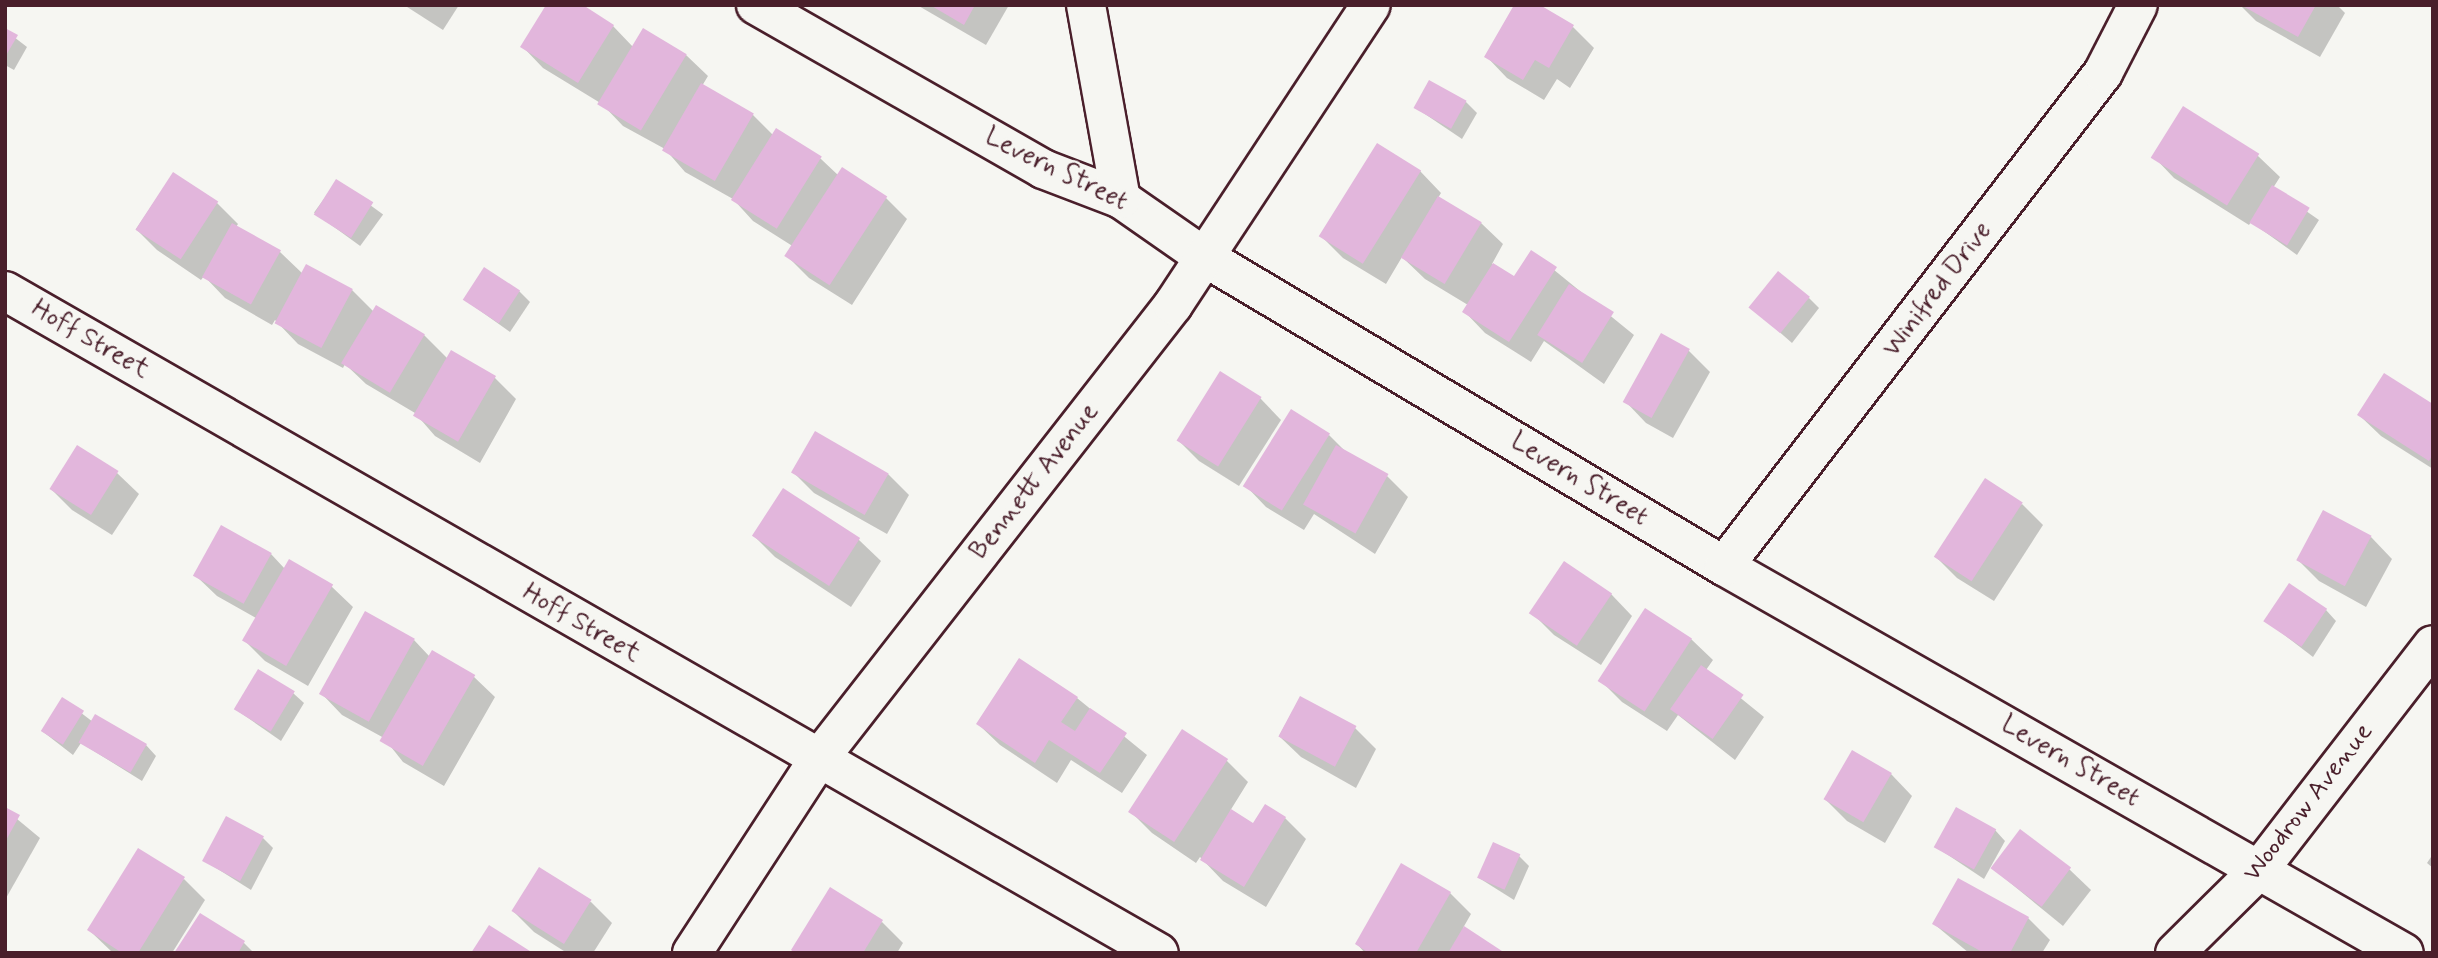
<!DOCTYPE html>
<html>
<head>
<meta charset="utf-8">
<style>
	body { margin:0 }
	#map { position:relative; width:2438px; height:958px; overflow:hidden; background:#f6f6f2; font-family:Mynerve,sans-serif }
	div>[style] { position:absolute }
	.shadow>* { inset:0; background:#0003; transform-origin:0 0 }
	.building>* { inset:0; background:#e2b6dc; transform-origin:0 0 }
	.roads { filter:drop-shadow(2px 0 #4a1f2b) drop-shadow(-2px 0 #4a1f2b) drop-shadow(0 2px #4a1f2b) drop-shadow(0 -2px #4a1f2b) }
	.minor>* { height:38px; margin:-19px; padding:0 19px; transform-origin:19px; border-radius:19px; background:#f6f6f2 }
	span { translate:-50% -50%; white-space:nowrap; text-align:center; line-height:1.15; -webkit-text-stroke:5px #f6f6f2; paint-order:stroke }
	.street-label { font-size:26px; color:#4a1f2b }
	.frame { position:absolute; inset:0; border:7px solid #4a1f2b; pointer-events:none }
</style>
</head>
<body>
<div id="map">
	<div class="shadow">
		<i style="clip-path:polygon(404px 5px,459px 5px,443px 30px)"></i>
		<i style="clip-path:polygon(917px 5px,1009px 5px,986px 45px)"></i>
		<i style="clip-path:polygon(2240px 5px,2337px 5px,2345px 13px,2320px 57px,2256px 21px)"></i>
		<i style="clip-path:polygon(613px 26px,634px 48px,686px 55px,708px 76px,702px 86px,753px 115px,773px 135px,777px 130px,821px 159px,839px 176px,843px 170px,886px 198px,907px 219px,852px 305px,809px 278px,788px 257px,794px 247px,753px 221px,733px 199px,685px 172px,665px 149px,623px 126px,602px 104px,543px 68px,522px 46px)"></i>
		<i style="clip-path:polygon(1573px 27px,1594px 48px,1570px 88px,1557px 79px,1544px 100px,1507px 78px,1486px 56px)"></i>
		<i style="clip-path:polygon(5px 30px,27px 47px,14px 70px,5px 65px)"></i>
		<i style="clip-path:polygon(1466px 102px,1477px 113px,1462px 139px,1416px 108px)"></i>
		<i style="clip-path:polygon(2183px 108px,2258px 156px,2280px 177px,2273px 188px,2319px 220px,2297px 255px,2251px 222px,2249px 225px,2174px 178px,2153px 156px)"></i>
		<i style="clip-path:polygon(1420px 171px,1441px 193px,1438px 198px,1481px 223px,1503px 244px,1492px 264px,1514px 279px,1532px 252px,1634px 335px,1604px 384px,1544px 341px,1531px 362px,1485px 333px,1464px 311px,1468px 305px,1425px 279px,1402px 257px,1386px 284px,1343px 258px,1322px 237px)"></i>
		<i style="clip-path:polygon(173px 174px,217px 203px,238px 224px,236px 227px,280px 252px,303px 274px,352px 290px,374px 312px,424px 335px,447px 358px,451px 352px,495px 378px,516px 399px,480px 463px,435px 436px,415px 413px,366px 384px,345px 364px,343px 368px,298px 344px,275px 320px,272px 325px,225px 298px,204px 276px,201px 280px,157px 250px,136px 229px)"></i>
		<i style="left:337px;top:181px;width:57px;height:39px;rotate:36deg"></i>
		<i style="clip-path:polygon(519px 291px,530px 302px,510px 332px,465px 300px)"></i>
		<i style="clip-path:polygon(1809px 298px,1819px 308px,1792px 343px,1751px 307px)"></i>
		<i style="clip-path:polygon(1662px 336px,1689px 351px,1710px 372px,1673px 438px,1646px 423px,1625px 401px)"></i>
		<i style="clip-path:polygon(1260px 398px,1281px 420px,1239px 486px,1199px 461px,1178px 440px)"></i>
		<i style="clip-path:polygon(2433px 406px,2433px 469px,2381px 436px,2359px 415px)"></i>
		<i style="clip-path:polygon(1329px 435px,1347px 453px,1387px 476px,1408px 497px,1375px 554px,1314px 514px,1304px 530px,1266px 507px,1245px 485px)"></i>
		<i style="clip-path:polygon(793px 472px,888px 474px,909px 495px,887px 534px,814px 493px)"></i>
		<i style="clip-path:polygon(117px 473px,139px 494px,112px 535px,72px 510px,51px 489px)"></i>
		<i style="clip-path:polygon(784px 490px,859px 540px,881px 561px,851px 607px,775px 557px,754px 536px)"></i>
		<i style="clip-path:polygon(2022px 504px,2043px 525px,1994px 601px,1957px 578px,1936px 557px)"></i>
		<i style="clip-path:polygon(2371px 537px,2392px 559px,2366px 607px,2319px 581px,2298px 560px)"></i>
		<i style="clip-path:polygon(271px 554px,285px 569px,331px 586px,353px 607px,308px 686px,265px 661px,244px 640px,256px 618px,217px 596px,195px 575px)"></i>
		<i style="clip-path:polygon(1611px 594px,1632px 616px,1601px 665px,1554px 635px,1533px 614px)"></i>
		<i style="clip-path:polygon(2326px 610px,2336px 621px,2313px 657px,2266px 621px)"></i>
		<i style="clip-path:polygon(1691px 639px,1713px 660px,1706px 670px,1764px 717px,1735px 760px,1678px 715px,1667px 731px,1622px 702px,1601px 681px)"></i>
		<i style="clip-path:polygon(414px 640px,430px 657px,473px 676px,495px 697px,444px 786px,403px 762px,384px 738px,342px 715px,321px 693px)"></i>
		<i style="clip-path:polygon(293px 693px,304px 703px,281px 741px,235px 709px)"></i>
		<i style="clip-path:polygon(1077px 698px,1147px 755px,1122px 793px,1071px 760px,1057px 783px,1000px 745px,978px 724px)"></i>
		<i style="clip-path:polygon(1300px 698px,1355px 728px,1376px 749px,1356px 788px,1301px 757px,1279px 736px)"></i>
		<i style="clip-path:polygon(63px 699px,93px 722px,146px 745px,156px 756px,142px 781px,81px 743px,73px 755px,42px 731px)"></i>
		<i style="clip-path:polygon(1182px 732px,1227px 761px,1248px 782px,1230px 811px,1254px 825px,1285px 818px,1306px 839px,1266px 907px,1223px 881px,1200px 857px,1196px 863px,1152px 833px,1131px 812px)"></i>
		<i style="clip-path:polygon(1891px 774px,1912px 796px,1885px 843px,1847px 821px,1826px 800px)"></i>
		<i style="clip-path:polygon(5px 809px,40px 838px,5px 900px)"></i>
		<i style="clip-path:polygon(1995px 830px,2005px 841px,1984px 879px,1936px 847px)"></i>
		<i style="clip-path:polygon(263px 838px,273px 848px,251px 890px,205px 861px)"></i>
		<i style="clip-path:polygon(2433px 854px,2433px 868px,2427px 863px)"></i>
		<i style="clip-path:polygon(1519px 856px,1529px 866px,1514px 900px,1479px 878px)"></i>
		<i style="clip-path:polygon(1992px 868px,2069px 869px,2091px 890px,2063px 926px)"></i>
		<i style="clip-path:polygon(184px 879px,205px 900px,172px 953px,113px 953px,89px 930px)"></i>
		<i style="clip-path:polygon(1450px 893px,1471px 914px,1463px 928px,1502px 953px,1365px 953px,1357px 944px)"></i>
		<i style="clip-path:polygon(591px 902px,612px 923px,593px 953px,567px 953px,534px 932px,513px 911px)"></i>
		<i style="clip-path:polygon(2028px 918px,2050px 940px,2042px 953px,1969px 953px,1934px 924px)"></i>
		<i style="clip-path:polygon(882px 922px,903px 943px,897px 953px,796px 953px)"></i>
		<i style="clip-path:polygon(244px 943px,254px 953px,176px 953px)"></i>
	</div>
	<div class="building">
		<i style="clip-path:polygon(546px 5px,583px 5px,614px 25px,578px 83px,520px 47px)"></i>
		<i style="clip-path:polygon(930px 5px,975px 5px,964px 25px)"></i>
		<i style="clip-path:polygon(1514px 5px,1540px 5px,1574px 25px,1549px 68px,1535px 60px,1523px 80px,1484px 57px)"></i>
		<i style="clip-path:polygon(2241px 5px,2316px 5px,2298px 37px)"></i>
		<i style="clip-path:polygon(5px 28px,18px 35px,5px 57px)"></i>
		<i style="left:643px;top:28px;width:51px;height:89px;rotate:31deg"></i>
		<i style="left:1429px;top:80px;width:43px;height:32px;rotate:29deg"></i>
		<i style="left:701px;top:83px;width:61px;height:78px;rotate:30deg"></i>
		<i style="left:2183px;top:106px;width:90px;height:61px;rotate:32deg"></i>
		<i style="left:776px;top:128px;width:54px;height:85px;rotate:32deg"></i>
		<i style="left:1377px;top:143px;width:52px;height:110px;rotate:32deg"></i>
		<i style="left:842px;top:167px;width:54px;height:106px;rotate:33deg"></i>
		<i style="left:173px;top:172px;width:54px;height:69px;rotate:33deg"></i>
		<i style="left:336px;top:179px;width:44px;height:42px;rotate:32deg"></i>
		<i style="left:2272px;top:185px;width:44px;height:44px;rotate:31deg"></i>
		<i style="left:1438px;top:196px;width:51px;height:72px;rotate:31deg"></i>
		<i style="left:232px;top:223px;width:56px;height:62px;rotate:29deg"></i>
		<i style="clip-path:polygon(1531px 250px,1557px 267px,1509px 342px,1462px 312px,1493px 263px,1514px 276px)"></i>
		<i style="left:306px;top:264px;width:53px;height:67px;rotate:28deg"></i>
		<i style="left:484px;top:267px;width:43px;height:39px;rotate:33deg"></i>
		<i style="left:1778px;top:271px;width:41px;height:47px;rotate:39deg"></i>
		<i style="left:1569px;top:284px;width:53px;height:60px;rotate:32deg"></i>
		<i style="left:376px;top:305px;width:57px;height:68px;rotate:31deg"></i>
		<i style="left:1661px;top:333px;width:33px;height:79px;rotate:29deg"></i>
		<i style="left:451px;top:350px;width:52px;height:76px;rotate:30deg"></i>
		<i style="left:1220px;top:371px;width:49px;height:82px;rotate:32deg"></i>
		<i style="clip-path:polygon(2384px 373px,2433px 404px,2433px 454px,2429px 461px,2357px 415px)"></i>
		<i style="left:1291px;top:409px;width:46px;height:91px;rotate:32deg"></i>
		<i style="left:815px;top:431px;width:85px;height:48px;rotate:30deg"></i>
		<i style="left:77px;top:445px;width:49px;height:52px;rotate:32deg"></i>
		<i style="left:1336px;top:445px;width:60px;height:68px;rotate:29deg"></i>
		<i style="left:1985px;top:478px;width:45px;height:94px;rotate:33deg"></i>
		<i style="left:783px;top:488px;width:92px;height:57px;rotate:33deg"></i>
		<i style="left:2323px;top:510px;width:55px;height:57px;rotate:28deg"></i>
		<i style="left:221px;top:525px;width:58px;height:58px;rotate:29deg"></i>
		<i style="left:289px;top:559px;width:51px;height:94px;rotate:30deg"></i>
		<i style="left:1564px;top:561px;width:58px;height:63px;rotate:34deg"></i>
		<i style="left:2289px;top:583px;width:46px;height:46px;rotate:34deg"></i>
		<i style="left:1645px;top:608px;width:56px;height:87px;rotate:33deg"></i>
		<i style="left:365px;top:611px;width:57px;height:95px;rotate:29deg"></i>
		<i style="left:432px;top:650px;width:50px;height:105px;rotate:30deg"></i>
		<i style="clip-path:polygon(1019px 658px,1078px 697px,1061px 722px,1075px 731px,1090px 708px,1127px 733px,1100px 773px,1049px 740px,1035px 763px,976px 724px)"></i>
		<i style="left:1701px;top:665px;width:52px;height:54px;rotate:35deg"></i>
		<i style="left:258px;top:669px;width:43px;height:47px;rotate:31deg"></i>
		<i style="left:1300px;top:696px;width:64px;height:46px;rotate:28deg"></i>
		<i style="left:62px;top:697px;width:26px;height:40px;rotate:32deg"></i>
		<i style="left:95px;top:714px;width:60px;height:33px;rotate:30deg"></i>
		<i style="left:1182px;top:729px;width:55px;height:99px;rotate:33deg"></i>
		<i style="left:1852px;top:750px;width:46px;height:57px;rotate:30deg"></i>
		<i style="clip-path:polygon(1265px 804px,1286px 817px,1244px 887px,1200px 860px,1231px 809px,1253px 823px)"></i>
		<i style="clip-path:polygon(5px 807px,20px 815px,5px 842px)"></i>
		<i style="left:1956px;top:807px;width:46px;height:46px;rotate:29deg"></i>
		<i style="left:226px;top:816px;width:43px;height:51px;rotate:28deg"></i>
		<i style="left:2020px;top:829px;width:64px;height:49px;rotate:37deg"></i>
		<i style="left:1493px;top:842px;width:30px;height:39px;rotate:24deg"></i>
		<i style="clip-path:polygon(138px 848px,185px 877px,138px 953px,122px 953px,87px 930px)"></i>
		<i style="clip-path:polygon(1401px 863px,1451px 892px,1416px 953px,1369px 953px,1355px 944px)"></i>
		<i style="left:539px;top:867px;width:62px;height:52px;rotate:32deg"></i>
		<i style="clip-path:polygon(1958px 878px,2029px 917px,2010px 953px,1984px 953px,1932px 924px)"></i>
		<i style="clip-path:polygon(830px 887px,883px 920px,863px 953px,795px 953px,791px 950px)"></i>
		<i style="clip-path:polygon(200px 913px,245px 941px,238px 953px,174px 953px)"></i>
		<i style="clip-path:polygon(489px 925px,533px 953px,471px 953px)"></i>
		<i style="clip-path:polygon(1464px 926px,1505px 953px,1448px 953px)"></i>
	</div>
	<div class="roads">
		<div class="minor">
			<i style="left:756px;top:5px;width:331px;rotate:29.7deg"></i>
			<i style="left:1043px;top:169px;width:84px;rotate:21deg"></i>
			<i style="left:1121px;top:199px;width:103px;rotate:34.8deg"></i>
			<i style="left:1206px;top:258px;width:603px;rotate:30.74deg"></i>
			<i style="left:1724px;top:566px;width:782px;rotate:29.64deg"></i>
			<i style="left:1086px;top:5px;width:197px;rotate:79.8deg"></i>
			<i style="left:5px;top:291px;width:1330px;rotate:29.84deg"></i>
			<i style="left:1724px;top:566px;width:622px;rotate:-52.45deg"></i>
			<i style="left:2103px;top:73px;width:76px;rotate:-62.8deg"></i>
			<i style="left:692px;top:953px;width:230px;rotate:-56.9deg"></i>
			<i style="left:818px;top:760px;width:577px;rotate:-52.04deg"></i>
			<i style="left:1173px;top:305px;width:359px;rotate:-56.6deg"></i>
			<i style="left:2175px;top:953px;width:118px;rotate:-44.7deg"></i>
			<i style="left:2259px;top:870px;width:284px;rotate:-52.3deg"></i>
		</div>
	</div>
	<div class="street-label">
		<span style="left:1056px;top:170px;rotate:26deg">Levern Street</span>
		<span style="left:1938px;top:290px;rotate:-53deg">Winifred Drive</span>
		<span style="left:90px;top:340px;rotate:30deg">Hoff Street</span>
		<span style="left:1579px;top:480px;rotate:31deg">Levern Street</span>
		<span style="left:1035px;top:482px;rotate:-52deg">Bennett Avenue</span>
		<span style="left:581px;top:624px;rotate:30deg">Hoff Street</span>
		<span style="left:2070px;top:762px;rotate:30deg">Levern Street</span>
		<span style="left:2309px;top:803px;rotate:-52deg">Woodrow Avenue</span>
	</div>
	<div class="frame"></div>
</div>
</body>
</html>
